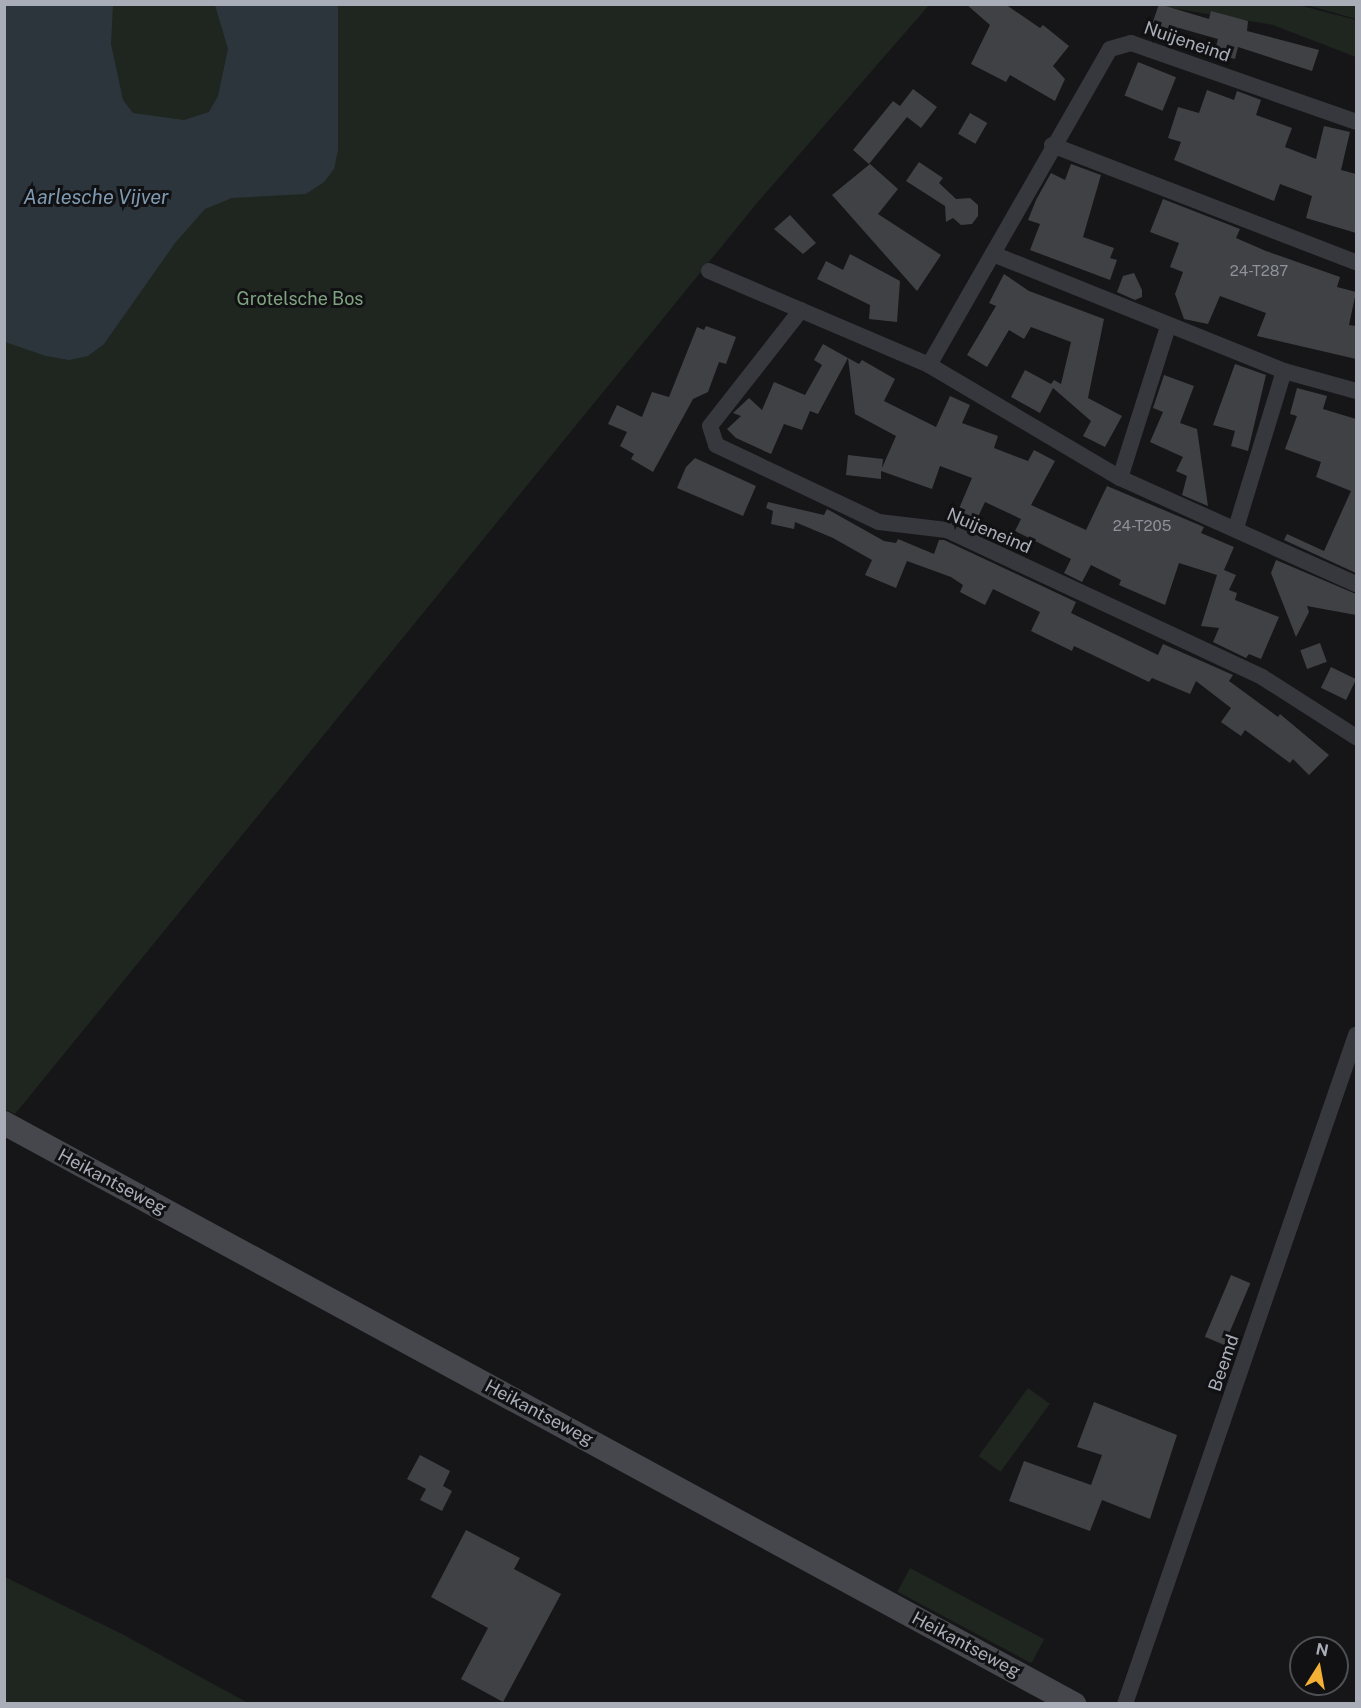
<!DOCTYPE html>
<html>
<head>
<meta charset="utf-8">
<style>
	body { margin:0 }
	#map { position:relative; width:1361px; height:1708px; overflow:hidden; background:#161618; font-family:"Public Sans",sans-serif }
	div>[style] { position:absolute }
	.green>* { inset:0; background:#1e261f; transform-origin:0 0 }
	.water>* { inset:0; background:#2c353c }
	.building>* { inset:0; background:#404145; transform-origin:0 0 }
	.street>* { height:16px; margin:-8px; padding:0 8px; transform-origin:8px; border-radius:8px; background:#37383d }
	.secondary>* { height:24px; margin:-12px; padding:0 12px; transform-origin:12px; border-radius:12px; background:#45474d }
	span { translate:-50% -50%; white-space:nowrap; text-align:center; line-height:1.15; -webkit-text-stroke:6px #111113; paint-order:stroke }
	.number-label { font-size:15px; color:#8e929b }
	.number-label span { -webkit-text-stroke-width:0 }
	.street-label { font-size:18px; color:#a8adb8 }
	.park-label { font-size:18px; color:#7fa381 }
	.water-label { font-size:20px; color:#7f9bb3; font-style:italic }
	.frame { position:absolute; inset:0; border:6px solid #a8adb8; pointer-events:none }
	.north { position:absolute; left:1289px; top:1636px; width:60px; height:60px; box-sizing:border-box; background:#111113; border:2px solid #4d4f55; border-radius:50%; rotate:11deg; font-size:16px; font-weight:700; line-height:24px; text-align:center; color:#a8adb8 }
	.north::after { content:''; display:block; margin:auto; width:21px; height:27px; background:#f2b134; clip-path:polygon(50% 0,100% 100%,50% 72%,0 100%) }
</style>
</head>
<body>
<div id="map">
	<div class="green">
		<i style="clip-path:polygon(4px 5px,929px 5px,757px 203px,15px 1114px,4px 1109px)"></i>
		<i style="clip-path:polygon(1154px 5px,1298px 5px,1356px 20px,1356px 57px,1273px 25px)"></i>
		<i style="clip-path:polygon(1307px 5px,1356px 5px,1356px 19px)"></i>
		<i style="left:1028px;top:1388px;width:27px;height:84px;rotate:36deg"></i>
		<i style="left:910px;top:1568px;width:152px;height:27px;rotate:28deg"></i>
		<i style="clip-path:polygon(5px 1577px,122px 1634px,248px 1703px,5px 1703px)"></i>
	</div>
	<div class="water">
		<i style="clip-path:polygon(4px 5px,113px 5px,111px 44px,123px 100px,133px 113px,184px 120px,209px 112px,218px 96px,228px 49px,215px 5px,338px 5px,338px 150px,334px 169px,324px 182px,306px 194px,232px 198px,205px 209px,175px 243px,104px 344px,88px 356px,69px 360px,46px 356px,5px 342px)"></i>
	</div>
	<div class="building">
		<i style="clip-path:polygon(966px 4px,1005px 4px,1040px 28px,1043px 25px,1069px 46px,1053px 66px,1065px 79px,1055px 101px,1010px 75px,1006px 82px,971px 64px,990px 25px)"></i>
		<i style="clip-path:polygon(1159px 4px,1209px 19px,1211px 11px,1248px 21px,1247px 31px,1319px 50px,1312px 71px,1238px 47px,1235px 59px,1214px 54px,1218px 39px,1179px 28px,1173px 42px,1149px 33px)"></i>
		<i style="left:1138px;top:62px;width:41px;height:36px;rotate:22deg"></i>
		<i style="clip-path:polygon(913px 89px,937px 107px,921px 128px,907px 117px,869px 164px,853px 150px,893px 101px,900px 106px)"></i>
		<i style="clip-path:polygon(1207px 90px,1234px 100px,1237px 91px,1261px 100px,1256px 115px,1292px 128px,1285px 147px,1316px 159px,1324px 126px,1350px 132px,1341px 170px,1356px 174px,1356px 233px,1306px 218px,1312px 196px,1280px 184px,1274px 201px,1174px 160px,1181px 142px,1168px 138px,1178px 107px,1199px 113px)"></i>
		<i style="left:970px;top:113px;width:20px;height:24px;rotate:30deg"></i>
		<i style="clip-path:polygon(919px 162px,943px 178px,939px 183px,956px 199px,970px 198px,978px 205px,978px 216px,972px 224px,961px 225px,953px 218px,946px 222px,945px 206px,906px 181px)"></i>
		<i style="clip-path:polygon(870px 164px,898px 189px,878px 214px,941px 255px,917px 291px,832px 195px)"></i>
		<i style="clip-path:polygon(1071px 164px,1101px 175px,1083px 237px,1114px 248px,1110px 258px,1117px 260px,1110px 280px,1030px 250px,1040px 224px,1028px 220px,1036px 200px,1051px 173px,1065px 180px)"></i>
		<i style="clip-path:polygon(1163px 199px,1240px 229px,1236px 238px,1266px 251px,1340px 277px,1337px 287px,1356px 292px,1349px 325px,1356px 326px,1356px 359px,1257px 336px,1266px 313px,1220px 296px,1208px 324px,1184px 319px,1175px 294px,1183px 272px,1170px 267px,1179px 243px,1150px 232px)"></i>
		<i style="clip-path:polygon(790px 215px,816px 243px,803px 254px,774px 229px)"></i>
		<i style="clip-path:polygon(850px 254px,900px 281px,897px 322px,869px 319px,870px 305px,817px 279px,826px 261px,843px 270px)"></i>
		<i style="clip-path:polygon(1134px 273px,1142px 290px,1142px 297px,1135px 300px,1117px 292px,1123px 276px)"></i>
		<i style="clip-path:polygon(1004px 274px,1029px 291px,1104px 319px,1088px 398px,1122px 416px,1105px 447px,1083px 436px,1091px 421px,1053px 388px,1040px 413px,1011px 397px,1025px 370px,1051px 384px,1054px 380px,1061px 384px,1071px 342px,1031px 327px,1024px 339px,1009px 330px,987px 367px,967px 355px,996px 306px,989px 303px)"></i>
		<i style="clip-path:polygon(706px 326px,736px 337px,726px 364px,719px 362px,708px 392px,693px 399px,653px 472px,631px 459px,634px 454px,620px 446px,627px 432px,608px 424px,617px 405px,642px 417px,652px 392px,669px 397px,697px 327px,704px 330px)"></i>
		<i style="clip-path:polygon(823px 344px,848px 358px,818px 414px,810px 411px,802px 430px,784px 424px,771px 454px,736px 438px,727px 429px,741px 416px,733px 413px,749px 398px,762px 410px,774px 382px,805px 395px,822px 365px,814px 360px)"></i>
		<i style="clip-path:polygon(848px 358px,859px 364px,862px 360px,895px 379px,884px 401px,936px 427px,950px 396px,970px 405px,962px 423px,998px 436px,994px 448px,1028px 461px,1034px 450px,1055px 461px,1031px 505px,1086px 530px,1107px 486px,1204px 527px,1201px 533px,1234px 547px,1224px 570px,1236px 575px,1229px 590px,1237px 593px,1235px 600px,1279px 617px,1261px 659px,1249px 654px,1246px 658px,1213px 642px,1219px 628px,1201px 626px,1217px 575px,1179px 563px,1165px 605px,1119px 585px,1121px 580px,1091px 565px,1082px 582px,1064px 573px,1071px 559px,1015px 531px,1021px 519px,985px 502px,977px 519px,958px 511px,972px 478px,940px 466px,932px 489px,881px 471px,881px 479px,846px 475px,848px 455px,883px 459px,882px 468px,896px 436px,855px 414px)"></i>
		<i style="clip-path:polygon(1235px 364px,1266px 375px,1248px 451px,1231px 446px,1235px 431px,1213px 425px)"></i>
		<i style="clip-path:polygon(1164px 375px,1194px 386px,1180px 423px,1197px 429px,1208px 506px,1182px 495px,1187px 476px,1176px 471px,1183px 457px,1150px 442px,1163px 412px,1153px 408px)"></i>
		<i style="clip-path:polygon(1297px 388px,1327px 396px,1323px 409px,1356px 419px,1356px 573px,1284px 540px,1287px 534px,1324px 551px,1351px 491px,1316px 477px,1321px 462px,1285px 449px,1297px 416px,1290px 414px)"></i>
		<i style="clip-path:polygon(695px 458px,756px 486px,743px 516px,677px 488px,686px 467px)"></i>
		<i style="clip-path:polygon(768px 502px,824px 515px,827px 509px,884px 541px,896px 543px,898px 539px,934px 554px,939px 540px,944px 540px,1076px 602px,1071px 613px,1158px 655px,1163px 644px,1233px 675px,1229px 681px,1278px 717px,1280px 714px,1329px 755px,1309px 775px,1293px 759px,1290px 763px,1245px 730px,1241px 736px,1221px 722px,1231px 708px,1196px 681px,1190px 694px,1152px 678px,1149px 682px,1074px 646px,1072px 651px,1031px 631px,1040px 612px,993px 589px,985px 605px,960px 592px,963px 585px,951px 577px,907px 561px,896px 588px,865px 575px,872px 560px,833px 538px,795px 522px,794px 529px,771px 524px,773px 511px,766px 508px)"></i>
		<i style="clip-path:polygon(1276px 560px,1356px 594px,1356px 615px,1307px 606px,1309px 612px,1296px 637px,1271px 573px)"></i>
		<i style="left:1320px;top:643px;width:20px;height:21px;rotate:70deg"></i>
		<i style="left:1331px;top:667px;width:28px;height:23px;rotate:26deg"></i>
		<i style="left:1231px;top:1275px;width:21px;height:67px;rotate:23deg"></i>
		<i style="clip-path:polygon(1094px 1402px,1177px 1435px,1150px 1519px,1102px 1500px,1090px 1531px,1009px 1501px,1024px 1461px,1091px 1485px,1102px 1455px,1077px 1447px)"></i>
		<i style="clip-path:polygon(420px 1455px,450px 1471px,443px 1486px,452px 1491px,442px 1511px,420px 1500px,426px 1489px,407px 1479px)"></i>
		<i style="clip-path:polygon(466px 1530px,520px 1558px,514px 1569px,561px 1594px,503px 1702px,461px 1679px,488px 1628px,431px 1597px)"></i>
	</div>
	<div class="street">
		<i style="left:1052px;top:145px;width:326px;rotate:21.1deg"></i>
		<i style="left:993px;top:254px;width:314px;rotate:21.9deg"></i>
		<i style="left:1284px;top:371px;width:75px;rotate:15.5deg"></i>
		<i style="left:709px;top:271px;width:239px;rotate:23.1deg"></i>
		<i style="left:929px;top:365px;width:222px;rotate:30.6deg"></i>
		<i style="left:1120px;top:478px;width:259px;rotate:24.2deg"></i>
		<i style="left:801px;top:310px;width:147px;rotate:128.1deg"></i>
		<i style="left:710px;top:426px;width:20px;rotate:72deg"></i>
		<i style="left:716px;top:445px;width:180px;rotate:25.3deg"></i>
		<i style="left:879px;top:522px;width:68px;rotate:6.7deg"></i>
		<i style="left:947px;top:530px;width:348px;rotate:25deg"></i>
		<i style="left:1262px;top:677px;width:112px;rotate:32.6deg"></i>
		<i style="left:929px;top:365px;width:364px;rotate:-60.2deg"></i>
		<i style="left:1110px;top:49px;width:22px;rotate:-16deg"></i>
		<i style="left:1131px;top:43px;width:238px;rotate:19.3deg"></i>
		<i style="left:1120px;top:478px;width:158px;rotate:-72.4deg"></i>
		<i style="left:1236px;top:528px;width:164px;rotate:-73deg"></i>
		<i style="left:1125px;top:1704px;width:708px;rotate:-70.95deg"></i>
	</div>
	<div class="secondary">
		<i style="left:4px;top:1123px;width:1218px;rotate:28.5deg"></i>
	</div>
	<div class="number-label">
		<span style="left:1259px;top:271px">24-T287</span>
		<span style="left:1142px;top:526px">24-T205</span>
	</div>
	<div class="street-label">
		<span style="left:1187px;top:42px;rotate:19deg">Nuijeneind</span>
		<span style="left:989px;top:531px;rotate:23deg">Nuijeneind</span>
		<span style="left:112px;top:1182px;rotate:28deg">Heikantseweg</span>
		<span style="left:1224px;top:1363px;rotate:-71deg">Beemd</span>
		<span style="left:539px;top:1413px;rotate:28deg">Heikantseweg</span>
		<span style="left:966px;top:1645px;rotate:28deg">Heikantseweg</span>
	</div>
	<div class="park-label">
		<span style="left:300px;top:299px">Grotelsche Bos</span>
	</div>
	<div class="water-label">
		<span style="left:96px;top:197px">Aarlesche Vijver</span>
	</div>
	<div class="frame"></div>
	<div class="north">N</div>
</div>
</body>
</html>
